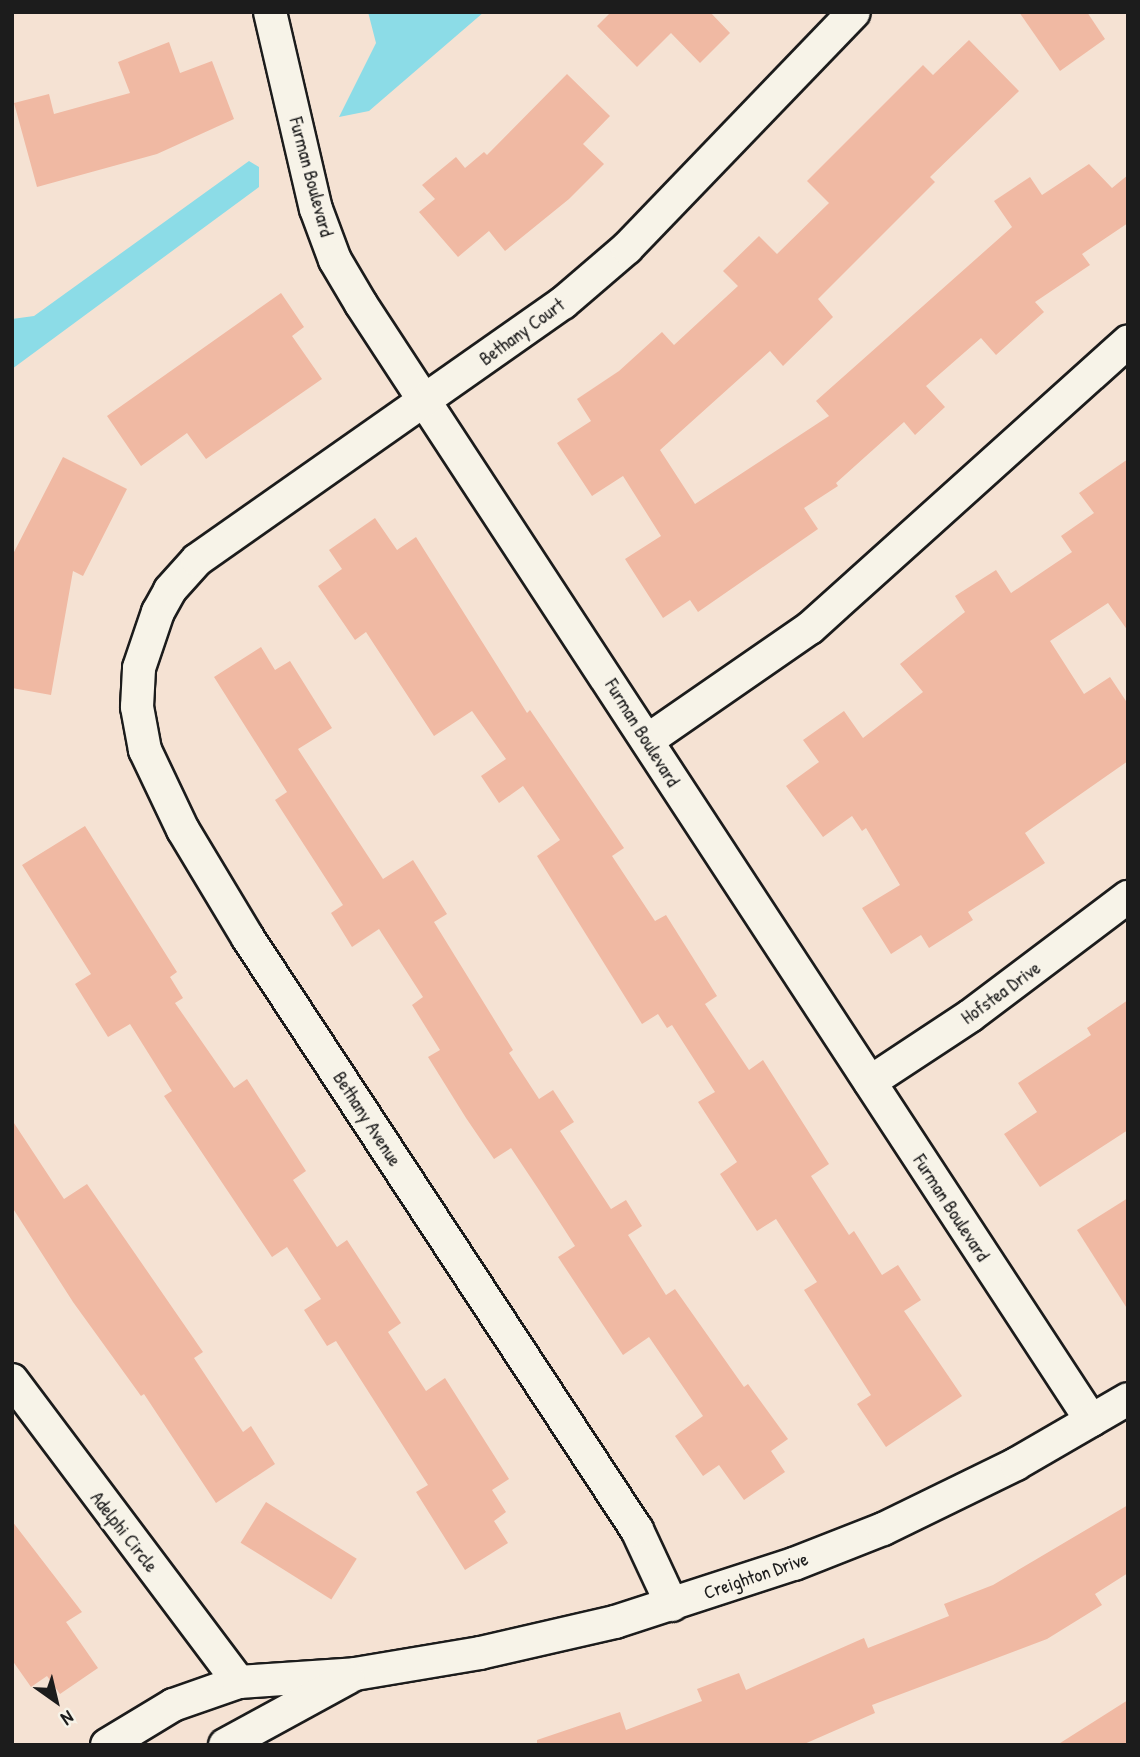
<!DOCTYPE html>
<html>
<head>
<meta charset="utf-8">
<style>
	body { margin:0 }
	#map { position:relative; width:1140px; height:1757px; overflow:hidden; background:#f5e2d3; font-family:"Patrick Hand",sans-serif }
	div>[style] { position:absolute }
	.water>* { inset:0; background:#8cdce7 }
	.building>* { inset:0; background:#f0b9a3; transform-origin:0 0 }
	.roads { filter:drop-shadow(2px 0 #1c1c1c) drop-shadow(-2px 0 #1c1c1c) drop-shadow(0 2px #1c1c1c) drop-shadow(0 -2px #1c1c1c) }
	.street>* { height:32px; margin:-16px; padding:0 16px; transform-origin:16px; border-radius:16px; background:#f7f3e8 }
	span { translate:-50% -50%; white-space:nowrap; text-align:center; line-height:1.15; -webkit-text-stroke:6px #f7f3e8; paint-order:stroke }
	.street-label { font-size:19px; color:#1c1c1c }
	.frame { position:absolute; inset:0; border:14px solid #1c1c1c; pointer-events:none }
	.north { position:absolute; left:21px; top:1666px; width:70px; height:70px; -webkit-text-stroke:5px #f7f3e8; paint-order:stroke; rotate:146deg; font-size:19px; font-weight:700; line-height:28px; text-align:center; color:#1c1c1c }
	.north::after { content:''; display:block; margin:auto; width:24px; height:32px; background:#1c1c1c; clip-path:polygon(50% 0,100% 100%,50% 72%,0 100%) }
</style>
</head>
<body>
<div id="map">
	<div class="water">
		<i style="clip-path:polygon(368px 12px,484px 12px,369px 111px,339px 117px,376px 43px)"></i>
		<i style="clip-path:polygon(249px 161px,259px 167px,259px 187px,12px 369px,12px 319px,34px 316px)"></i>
	</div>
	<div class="building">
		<i style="clip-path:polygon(611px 12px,710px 12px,730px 33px,700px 63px,671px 33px,637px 67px,597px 26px)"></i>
		<i style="clip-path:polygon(1019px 12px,1087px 12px,1105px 39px,1060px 71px)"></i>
		<i style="clip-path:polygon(969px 40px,1019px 91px,930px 177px,935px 182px,818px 299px,833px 317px,783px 366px,770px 351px,660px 450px,695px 504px,829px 416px,816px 401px,1012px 227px,994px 201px,1030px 177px,1042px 195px,1089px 164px,1112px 188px,1128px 175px,1128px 223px,1082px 254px,1090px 265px,1035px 302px,1044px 312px,996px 355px,981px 338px,926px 386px,945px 407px,915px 435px,904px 422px,836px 483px,838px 486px,804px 508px,818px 529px,698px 612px,690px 600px,663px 618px,625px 559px,661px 536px,623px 476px,592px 496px,557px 443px,591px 421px,577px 399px,619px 371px,662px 332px,674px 345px,738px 286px,723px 271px,759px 236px,777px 254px,829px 203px,807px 181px,923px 65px,933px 75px)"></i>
		<i style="clip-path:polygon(169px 42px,180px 73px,212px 61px,234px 119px,157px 154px,37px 187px,14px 103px,49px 94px,54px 114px,130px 93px,118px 62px)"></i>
		<i style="clip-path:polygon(567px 74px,610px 116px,583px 144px,604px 164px,569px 199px,505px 251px,489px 231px,458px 257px,419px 212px,435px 199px,422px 185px,456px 157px,465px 168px,484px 152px,487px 155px)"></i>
		<i style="clip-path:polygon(281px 293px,304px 327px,292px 336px,322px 379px,206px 459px,187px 433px,141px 466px,107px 416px)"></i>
		<i style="clip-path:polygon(63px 457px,127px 489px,83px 576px,73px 571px,51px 695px,12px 688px,12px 556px)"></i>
		<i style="clip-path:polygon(1128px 459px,1128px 631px,1108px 603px,1050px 641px,1084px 694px,1110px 677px,1128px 704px,1128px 761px,1025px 833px,1045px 863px,968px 912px,973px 920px,929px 948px,921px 935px,891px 954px,862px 908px,900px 885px,866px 828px,862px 831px,852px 816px,823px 837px,786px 786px,819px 762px,803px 740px,844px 711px,863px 738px,923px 692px,900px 664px,965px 612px,955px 596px,996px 570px,1011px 593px,1072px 552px,1061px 536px,1094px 513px,1079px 493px)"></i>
		<i style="clip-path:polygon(375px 518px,397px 550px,416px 537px,527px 713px,530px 710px,624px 848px,612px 856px,655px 921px,666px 915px,717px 996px,705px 1004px,749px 1070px,763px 1060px,829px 1164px,811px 1176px,849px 1235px,854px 1231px,882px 1275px,898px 1265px,921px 1300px,904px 1311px,962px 1396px,886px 1447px,857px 1404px,871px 1395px,804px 1290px,817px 1282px,776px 1219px,757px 1231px,720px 1174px,737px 1162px,698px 1102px,715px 1092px,672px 1025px,667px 1028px,658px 1014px,642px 1024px,537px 856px,560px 840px,523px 786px,499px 803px,481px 776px,506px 759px,472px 711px,434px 736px,366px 632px,355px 640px,318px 586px,342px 569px,329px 550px)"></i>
		<i style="clip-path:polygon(261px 647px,275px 670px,290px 661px,332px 728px,298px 749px,383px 879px,413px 860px,447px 914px,434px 922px,513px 1050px,509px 1053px,539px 1099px,553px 1090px,574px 1122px,560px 1131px,611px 1209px,626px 1200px,642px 1226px,628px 1235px,666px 1295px,675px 1289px,744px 1387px,748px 1384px,788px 1439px,771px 1451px,785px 1472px,744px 1500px,719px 1465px,703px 1476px,675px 1436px,703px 1416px,649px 1337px,623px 1355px,558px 1257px,575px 1246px,539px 1190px,511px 1148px,494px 1159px,466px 1118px,428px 1057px,440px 1050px,412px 1005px,423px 997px,379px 929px,352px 947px,331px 913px,343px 905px,275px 800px,287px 792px,214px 677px)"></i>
		<i style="clip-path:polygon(85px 826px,177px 972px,170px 977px,183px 998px,175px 1003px,234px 1088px,247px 1079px,306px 1171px,293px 1180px,337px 1247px,347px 1240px,401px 1323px,388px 1332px,426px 1391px,445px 1378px,509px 1479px,492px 1490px,506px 1512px,494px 1521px,508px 1543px,465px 1570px,416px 1492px,428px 1485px,336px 1341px,327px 1346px,304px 1310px,321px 1299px,287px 1247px,272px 1257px,164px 1096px,172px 1091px,130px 1024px,108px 1037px,75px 984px,91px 974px,22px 865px)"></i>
		<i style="clip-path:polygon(1128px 1000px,1128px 1130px,1040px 1187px,1004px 1134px,1037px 1112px,1018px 1083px,1091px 1035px,1087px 1028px)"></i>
		<i style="clip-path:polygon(12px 1120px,64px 1199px,87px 1184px,203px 1352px,194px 1358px,243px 1432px,251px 1426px,275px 1464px,216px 1503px,144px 1394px,141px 1396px,73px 1302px,12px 1207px)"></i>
		<i style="clip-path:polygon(1128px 1198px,1128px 1310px,1077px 1230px)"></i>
		<i style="left:266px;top:1502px;width:107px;height:48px;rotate:32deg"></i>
		<i style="clip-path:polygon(1128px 1505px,1128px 1573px,1095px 1594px,1102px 1605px,1047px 1639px,872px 1705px,875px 1713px,802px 1745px,537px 1745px,537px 1740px,620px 1712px,626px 1730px,702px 1701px,697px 1689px,739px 1673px,746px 1690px,864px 1638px,868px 1648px,949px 1616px,944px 1604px,993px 1585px)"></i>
		<i style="clip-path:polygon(12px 1521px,82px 1612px,66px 1622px,98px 1668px,60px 1694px,47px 1676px,31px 1687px,12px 1660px)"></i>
		<i style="clip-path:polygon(1128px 1700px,1128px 1745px,1057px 1745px)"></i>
	</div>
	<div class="roads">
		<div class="street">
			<i style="left:270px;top:12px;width:202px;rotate:76.9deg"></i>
			<i style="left:316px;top:209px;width:54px;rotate:69.6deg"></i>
			<i style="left:335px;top:260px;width:51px;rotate:59.4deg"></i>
			<i style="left:361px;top:304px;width:1334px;rotate:56.81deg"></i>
			<i style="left:648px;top:740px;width:197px;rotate:-34.7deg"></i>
			<i style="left:810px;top:628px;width:428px;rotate:-42deg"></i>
			<i style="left:870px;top:1082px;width:120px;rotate:-33.4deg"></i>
			<i style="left:970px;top:1016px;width:198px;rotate:-37deg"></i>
			<i style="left:12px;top:1380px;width:378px;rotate:53.1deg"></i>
			<i style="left:672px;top:1605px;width:83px;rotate:-115deg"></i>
			<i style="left:637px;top:1530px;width:708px;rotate:-123.31deg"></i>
			<i style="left:248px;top:938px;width:126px;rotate:-121deg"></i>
			<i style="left:183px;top:830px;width:89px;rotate:-115.4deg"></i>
			<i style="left:145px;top:750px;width:44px;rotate:-100.5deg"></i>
			<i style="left:137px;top:707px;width:39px;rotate:-87deg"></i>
			<i style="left:139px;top:668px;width:59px;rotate:-71.3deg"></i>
			<i style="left:158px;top:612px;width:25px;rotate:-61deg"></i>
			<i style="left:170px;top:590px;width:40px;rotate:-48deg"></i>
			<i style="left:197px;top:560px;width:447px;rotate:-35.1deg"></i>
			<i style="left:563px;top:303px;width:84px;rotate:-40.7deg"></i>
			<i style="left:627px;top:248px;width:327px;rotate:-46.1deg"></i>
			<i style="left:107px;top:1745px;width:77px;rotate:-31.2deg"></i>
			<i style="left:173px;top:1705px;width:70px;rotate:-19.2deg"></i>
			<i style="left:239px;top:1682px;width:116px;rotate:-3.9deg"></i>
			<i style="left:355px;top:1674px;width:127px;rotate:-9.5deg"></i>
			<i style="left:480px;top:1653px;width:139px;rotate:-12.9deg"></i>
			<i style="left:615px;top:1622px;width:188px;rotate:-18deg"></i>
			<i style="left:794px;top:1564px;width:96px;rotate:-21.5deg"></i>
			<i style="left:883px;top:1529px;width:148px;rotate:-26deg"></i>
			<i style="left:1016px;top:1464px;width:129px;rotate:-30.1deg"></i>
			<i style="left:225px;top:1745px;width:140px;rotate:-28.6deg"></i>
		</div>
	</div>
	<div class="street-label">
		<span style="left:311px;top:177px;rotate:75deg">Furman Boulevard</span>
		<span style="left:522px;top:332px;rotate:-36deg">Bethany Court</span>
		<span style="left:642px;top:733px;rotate:58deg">Furman Boulevard</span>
		<span style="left:1001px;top:993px;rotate:-36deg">Hofstea Drive</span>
		<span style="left:367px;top:1119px;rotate:57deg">Bethany Avenue</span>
		<span style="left:951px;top:1208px;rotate:57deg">Furman Boulevard</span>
		<span style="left:124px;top:1532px;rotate:52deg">Adelphi Circle</span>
		<span style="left:756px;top:1576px;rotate:-19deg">Creighton Drive</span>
	</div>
	<div class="frame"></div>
	<div class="north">N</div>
</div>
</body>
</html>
